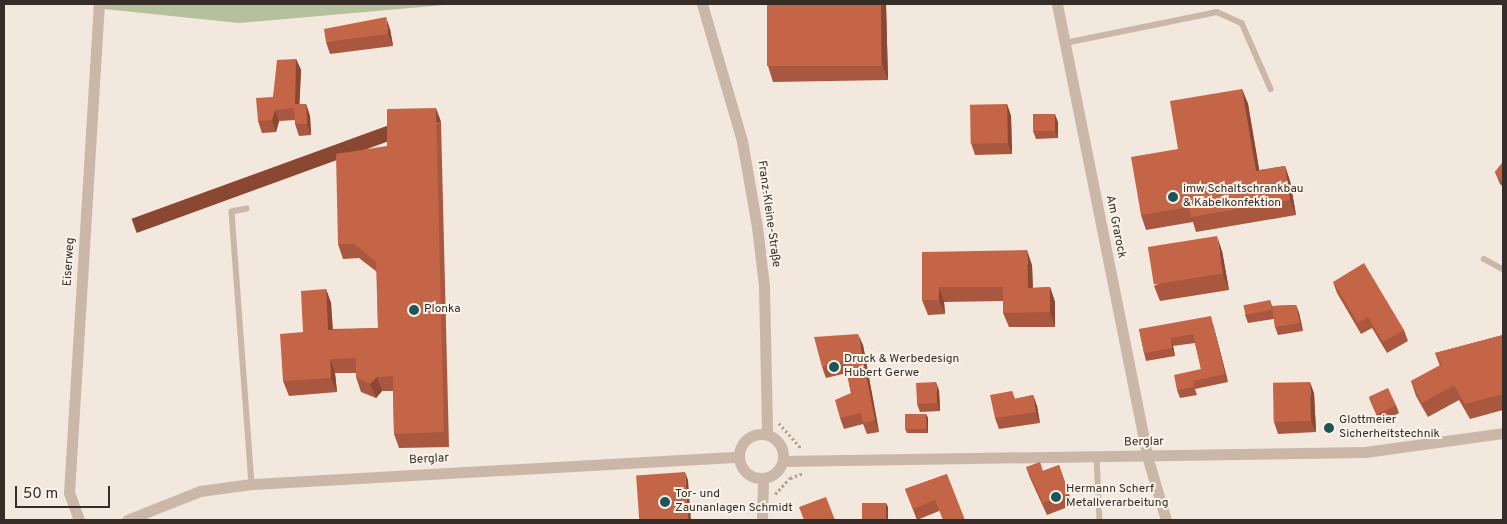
<!DOCTYPE html>
<html>
<head>
<meta charset="utf-8">
<style>
	body { margin:0 }
	#map { position:relative; width:1507px; height:524px; overflow:hidden; background:#f2e8dd; font-family:Overpass,sans-serif }
	div>[style] { position:absolute }
	.green>* { inset:0; background:#b5c19d }
	.path>* { height:2.5px; margin-top:-1.25px; transform-origin:0; background:repeating-linear-gradient(90deg,#b6a193 0 2.5px,transparent 0 5px) }
	.service>* { height:5.5px; margin:-2.75px; padding:0 2.75px; transform-origin:2.75px; border-radius:2.75px; background:#cab7a8 }
	.minor>* { height:11px; margin:-5.5px; padding:0 5.5px; transform-origin:5.5px; border-radius:5.5px; background:#cab7a8 }
	.minor>.ring { margin:-5.5px; padding:0; box-sizing:content-box; background:none; border:11px solid #cab7a8; border-radius:50% }
	.wall>* { inset:0; background:#a9573e }
	.shaded-wall>* { inset:0; background:#8a4732; transform-origin:0 0 }
	.building>* { inset:0; background:#c56548; transform-origin:0 0 }
	.dots>* { width:14px; height:14px; translate:-50% -50%; box-sizing:border-box; border:2px solid #f9f2e9; border-radius:50% }
	span { translate:-50% -50%; white-space:nowrap; text-align:center; line-height:1.15; -webkit-text-stroke:4px #f9f2e9; paint-order:stroke }
	.poi-label { font-size:12px; color:#372d28 }
	.left { translate:0 -50%; text-align:left }
	.street-label { font-size:12px; color:#372d28 }
	.frame { position:absolute; inset:0; border:5px solid #372d28; pointer-events:none }
	.scale { position:absolute; left:15px; top:486px; width:95px; height:22px; box-sizing:border-box; border:2px solid #372d28; border-top:0; padding-left:6px; font-size:15px; line-height:18px; white-space:nowrap; color:#372d28; -webkit-text-stroke:4px #f9f2e9; paint-order:stroke }
</style>
</head>
<body>
<div id="map">
	<div class="green">
		<i style="clip-path:polygon(104px 4px,456px 4px,239px 23px,104px 9px)"></i>
	</div>
	<div class="path">
		<i style="left:760px;top:167px;width:29px;rotate:80deg"></i>
		<i style="left:779px;top:423px;width:35px;rotate:49deg"></i>
		<i style="left:775px;top:494px;width:22px;rotate:-47deg"></i>
		<i style="left:790px;top:478px;width:15px;rotate:-20deg"></i>
	</div>
	<div class="service">
		<i style="left:1065px;top:43px;width:155px;rotate:-11.5deg"></i>
		<i style="left:1217px;top:12px;width:27px;rotate:24deg"></i>
		<i style="left:1242px;top:23px;width:72px;rotate:66.3deg"></i>
		<i style="left:247px;top:209px;width:15px;rotate:169deg"></i>
		<i style="left:232px;top:212px;width:273px;rotate:85.8deg"></i>
		<i style="left:1484px;top:259px;width:21px;rotate:28deg"></i>
		<i style="left:1097px;top:457px;width:63px;rotate:87.3deg"></i>
	</div>
	<div class="minor">
		<i style="left:702px;top:4px;width:143px;rotate:73.7deg"></i>
		<i style="left:742px;top:141px;width:87px;rotate:80.1deg"></i>
		<i style="left:757px;top:227px;width:59px;rotate:83.2deg"></i>
		<i style="left:764px;top:286px;width:148px;rotate:88.8deg"></i>
		<i style="left:1057px;top:4px;width:461px;rotate:78.7deg"></i>
		<i style="left:1147px;top:456px;width:67px;rotate:73.5deg"></i>
		<i class="ring" style="left:739px;top:434px;width:33px;height:33px"></i>
		<i style="left:783px;top:461px;width:582px;rotate:-0.89deg"></i>
		<i style="left:1365px;top:452px;width:139px;rotate:-7.8deg"></i>
		<i style="left:79px;top:520px;width:29px;rotate:-110deg"></i>
		<i style="left:69px;top:493px;width:490px;rotate:-86.5deg"></i>
		<i style="left:127px;top:520px;width:79px;rotate:-21.7deg"></i>
		<i style="left:200px;top:491px;width:52px;rotate:-7.7deg"></i>
		<i style="left:252px;top:484px;width:487px;rotate:-3.2deg"></i>
		<i style="left:762px;top:520px;width:41px;rotate:-88.6deg"></i>
	</div>
	<div class="wall">
		<i style="clip-path:polygon(886px 4px,888px 80px,773px 82px,768px 66px)"></i>
		<i style="clip-path:polygon(390px 29px,393px 46px,330px 54px,326px 42px)"></i>
		<i style="clip-path:polygon(296px 59px,301px 70px,299px 104px,306px 104px,310px 116px,311px 135px,299px 136px,295px 124px,295px 120px,279px 121px,276px 132px,262px 133px,258px 121px)"></i>
		<i style="clip-path:polygon(1242px 89px,1248px 104px,1259px 170px,1285px 166px,1290px 181px,1296px 215px,1196px 232px,1193px 222px,1146px 230px,1141px 215px,1178px 149px)"></i>
		<i style="clip-path:polygon(1007px 104px,1011px 116px,1012px 154px,975px 155px,971px 143px)"></i>
		<i style="clip-path:polygon(441px 122px,449px 447px,399px 448px,394px 434px,393px 391px,382px 391px,376px 398px,361px 392px,356px 377px,356px 373px,335px 373px,337px 392px,289px 396px,283px 381px,303px 332px,326px 289px,331px 303px,333px 329px,378px 328px,377px 272px,359px 258px,343px 259px,338px 244px,387px 146px)"></i>
		<i style="clip-path:polygon(1058px 122px,1058px 138px,1036px 139px,1033px 131px)"></i>
		<i style="clip-path:polygon(1503px 162px,1503px 187px,1500px 184px,1495px 172px)"></i>
		<i style="clip-path:polygon(1222px 251px,1229px 290px,1160px 301px,1154px 286px)"></i>
		<i style="clip-path:polygon(922px 252px,1032px 265px,1033px 288px,1050px 287px,1055px 302px,1055px 327px,1009px 327px,1003px 313px,1003px 301px,944px 302px,945px 314px,928px 315px,922px 300px)"></i>
		<i style="clip-path:polygon(1333px 282px,1404px 330px,1408px 341px,1387px 353px,1372px 328px,1361px 334px,1337px 293px)"></i>
		<i style="clip-path:polygon(1270px 300px,1272px 306px,1296px 305px,1299px 313px,1303px 331px,1278px 335px,1275px 327px,1274px 319px,1248px 323px,1245px 315px)"></i>
		<i style="clip-path:polygon(1213px 324px,1228px 382px,1195px 389px,1197px 395px,1180px 398px,1177px 390px,1201px 369px,1195px 343px,1173px 346px,1175px 356px,1146px 361px,1144px 353px,1139px 329px)"></i>
		<i style="clip-path:polygon(1503px 335px,1503px 410px,1470px 419px,1459px 400px,1428px 417px,1416px 396px,1411px 381px,1440px 366px,1435px 353px)"></i>
		<i style="clip-path:polygon(863px 345px,879px 432px,867px 434px,863px 424px,844px 429px,840px 418px,851px 393px,847px 373px,826px 378px,822px 367px)"></i>
		<i style="clip-path:polygon(939px 390px,940px 411px,920px 412px,917px 404px)"></i>
		<i style="clip-path:polygon(1012px 391px,1015px 399px,1033px 395px,1037px 406px,1040px 423px,999px 429px,995px 418px)"></i>
		<i style="clip-path:polygon(1314px 393px,1316px 432px,1278px 434px,1274px 422px)"></i>
		<i style="clip-path:polygon(1369px 398px,1396px 405px,1399px 413px,1380px 423px)"></i>
		<i style="clip-path:polygon(926px 414px,928px 418px,928px 433px,907px 433px,905px 429px)"></i>
		<i style="clip-path:polygon(1059px 465px,1073px 505px,1047px 515px,1030px 478px,1026px 467px,1043px 471px)"></i>
		<i style="clip-path:polygon(947px 474px,939px 511px,917px 520px,905px 489px)"></i>
		<i style="clip-path:polygon(888px 507px,888px 520px,863px 520px,863px 519px)"></i>
	</div>
	<div class="shaded-wall">
		<i style="clip-path:polygon(881px 4px,886px 4px,888px 80px,882px 64px)"></i>
		<i style="clip-path:polygon(386px 17px,390px 29px,393px 46px,388px 34px)"></i>
		<i style="clip-path:polygon(296px 59px,301px 70px,299px 116px,295px 104px)"></i>
		<i style="clip-path:polygon(1242px 89px,1248px 104px,1262px 186px,1256px 171px)"></i>
		<i style="clip-path:polygon(306px 104px,310px 116px,311px 135px,307px 124px)"></i>
		<i style="clip-path:polygon(1007px 104px,1011px 116px,1012px 154px,1008px 143px)"></i>
		<i style="left:436px;top:108px;width:15px;height:324px;rotate:70deg"></i>
		<i style="clip-path:polygon(275px 110px,279px 121px,276px 132px,272px 120px)"></i>
		<i style="clip-path:polygon(1055px 114px,1058px 122px,1058px 138px,1055px 130px)"></i>
		<i style="clip-path:polygon(1285px 166px,1290px 181px,1296px 215px,1290px 200px)"></i>
		<i style="clip-path:polygon(1217px 236px,1222px 251px,1229px 290px,1223px 274px)"></i>
		<i style="clip-path:polygon(1027px 250px,1032px 265px,1033px 302px,1028px 288px)"></i>
		<i style="clip-path:polygon(939px 287px,944px 302px,945px 314px,939px 300px)"></i>
		<i style="clip-path:polygon(1050px 287px,1055px 302px,1055px 327px,1050px 312px)"></i>
		<i style="clip-path:polygon(326px 289px,331px 303px,333px 344px,328px 330px)"></i>
		<i style="clip-path:polygon(1296px 305px,1299px 313px,1303px 331px,1300px 323px)"></i>
		<i style="clip-path:polygon(1211px 316px,1213px 324px,1228px 382px,1225px 374px)"></i>
		<i style="clip-path:polygon(858px 334px,863px 345px,879px 432px,875px 420px)"></i>
		<i style="clip-path:polygon(1171px 338px,1173px 346px,1175px 356px,1172px 348px)"></i>
		<i style="clip-path:polygon(330px 359px,335px 373px,337px 392px,331px 378px)"></i>
		<i style="clip-path:polygon(377px 377px,382px 391px,376px 398px,370px 384px)"></i>
		<i style="clip-path:polygon(936px 382px,939px 390px,940px 411px,937px 403px)"></i>
		<i style="clip-path:polygon(1310px 382px,1314px 393px,1316px 432px,1311px 421px)"></i>
		<i style="clip-path:polygon(1033px 395px,1037px 406px,1040px 423px,1036px 412px)"></i>
		<i style="clip-path:polygon(926px 414px,928px 418px,928px 433px,927px 429px)"></i>
		<i style="clip-path:polygon(685px 472px,688px 480px,691px 520px,688px 520px)"></i>
		<i style="clip-path:polygon(886px 503px,888px 507px,888px 520px,887px 520px,886px 518px)"></i>
	</div>
	<div class="building">
		<i style="left:767px;top:4px;width:114px;height:62px"></i>
		<i style="clip-path:polygon(386px 17px,388px 34px,326px 42px,324px 29px)"></i>
		<i style="clip-path:polygon(296px 59px,295px 104px,306px 104px,307px 124px,295px 124px,294px 108px,275px 110px,272px 120px,258px 121px,256px 98px,273px 97px,277px 60px)"></i>
		<i style="clip-path:polygon(1242px 89px,1256px 171px,1285px 166px,1290px 200px,1191px 217px,1189px 207px,1141px 215px,1131px 157px,1178px 149px,1170px 101px)"></i>
		<i style="left:1007px;top:104px;width:39px;height:37px;rotate:89deg"></i>
		<i style="clip-path:polygon(436px 108px,444px 432px,394px 434px,393px 376px,377px 377px,370px 384px,356px 377px,356px 358px,330px 359px,331px 378px,283px 381px,280px 334px,303px 332px,301px 291px,326px 289px,328px 330px,378px 328px,376px 262px,354px 244px,338px 244px,336px 154px,387px 146px,387px 109px)"></i>
		<i style="left:1033px;top:114px;width:22px;height:17px"></i>
		<i style="clip-path:polygon(1503px 162px,1503px 182px,1497px 176px,1495px 172px)"></i>
		<i style="left:1217px;top:236px;width:38px;height:70px;rotate:81deg"></i>
		<i style="clip-path:polygon(1027px 250px,1028px 288px,1050px 287px,1050px 312px,1003px 313px,1003px 287px,939px 287px,939px 300px,922px 300px,922px 252px)"></i>
		<i style="clip-path:polygon(1364px 263px,1404px 330px,1383px 342px,1368px 317px,1358px 323px,1333px 282px)"></i>
		<i style="left:1270px;top:300px;width:10px;height:27px;rotate:79deg"></i>
		<i style="clip-path:polygon(1296px 305px,1300px 323px,1275px 327px,1272px 306px)"></i>
		<i style="clip-path:polygon(1211px 316px,1225px 374px,1193px 381px,1194px 387px,1177px 390px,1174px 375px,1201px 369px,1193px 334px,1171px 338px,1172px 348px,1144px 353px,1139px 329px)"></i>
		<i style="clip-path:polygon(858px 334px,875px 420px,863px 423px,861px 413px,840px 418px,835px 400px,851px 393px,844px 361px,822px 367px,814px 337px)"></i>
		<i style="clip-path:polygon(1503px 335px,1503px 394px,1465px 404px,1454px 385px,1422px 403px,1411px 381px,1442px 364px,1435px 353px)"></i>
		<i style="left:936px;top:382px;width:21px;height:20px;rotate:87deg"></i>
		<i style="left:1310px;top:382px;width:39px;height:37px;rotate:89deg"></i>
		<i style="left:1388px;top:388px;width:19px;height:21px;rotate:65deg"></i>
		<i style="clip-path:polygon(1012px 391px,1014px 399px,1033px 395px,1036px 412px,995px 418px,990px 395px)"></i>
		<i style="left:905px;top:414px;width:21px;height:15px"></i>
		<i style="clip-path:polygon(1040px 462px,1043px 471px,1059px 465px,1069px 494px,1043px 503px,1026px 467px)"></i>
		<i style="left:685px;top:472px;width:48px;height:49px;rotate:86deg"></i>
		<i style="clip-path:polygon(947px 474px,965px 520px,943px 520px,935px 500px,913px 509px,905px 489px)"></i>
		<i style="clip-path:polygon(826px 497px,835px 520px,804px 520px,799px 507px)"></i>
		<i style="left:862px;top:503px;width:24px;height:16px"></i>
		<i style="clip-path:polygon(434px 519px,434px 520px,405px 520px)"></i>
	</div>
	<div class="dots">
		<i style="left:1173px;top:197px;background:#1e5558"></i>
		<i style="left:414px;top:310px;background:#1e5558"></i>
		<i style="left:834px;top:367px;background:#1e5558"></i>
		<i style="left:1329px;top:428px;background:#1e5558"></i>
		<i style="left:1056px;top:497px;background:#1e5558"></i>
		<i style="left:665px;top:502px;background:#1e5558"></i>
	</div>
	<div class="poi-label">
		<span class="left" style="left:1183px;top:197px">imw Schaltschrankbau<br>&amp; Kabelkonfektion</span>
		<span class="left" style="left:424px;top:310px">Plonka</span>
		<span class="left" style="left:844px;top:367px">Druck &amp; Werbedesign<br>Hubert Gerwe</span>
		<span class="left" style="left:1339px;top:428px">Glottmeier<br>Sicherheitstechnik</span>
		<span class="left" style="left:1066px;top:497px">Hermann Scherf<br>Metallverarbeitung</span>
		<span class="left" style="left:675px;top:502px">Tor- und<br>Zaunanlagen Schmidt</span>
	</div>
	<div class="street-label">
		<span style="left:768px;top:214px;rotate:82deg">Franz-Kleine-Straße</span>
		<span style="left:1115px;top:227px;rotate:79deg">Am Grarock</span>
		<span style="left:70px;top:262px;rotate:-86deg">Eiserweg</span>
		<span style="left:1144px;top:443px;rotate:-1deg">Berglar</span>
		<span style="left:429px;top:460px;rotate:-3deg">Berglar</span>
	</div>
	<div class="frame"></div>
	<div class="scale">50 m</div>
</div>
</body>
</html>
